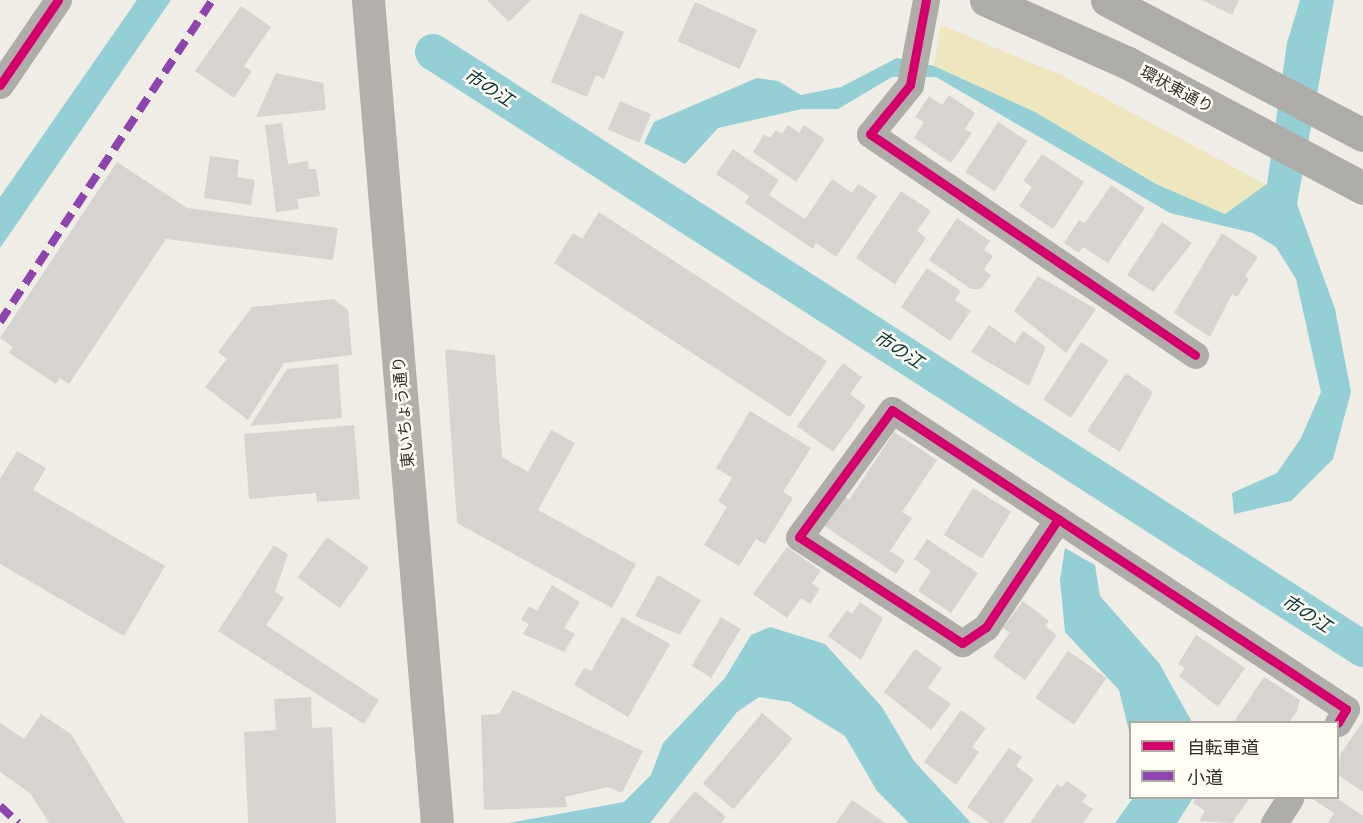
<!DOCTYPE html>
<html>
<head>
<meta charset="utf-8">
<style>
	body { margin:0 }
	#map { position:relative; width:1363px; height:823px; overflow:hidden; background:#efede6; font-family:"Noto Sans","Noto Sans JP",sans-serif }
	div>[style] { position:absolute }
	.green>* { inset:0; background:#eee6bf }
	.water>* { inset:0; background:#93cfd4 }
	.canal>* { height:36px; margin:-18px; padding:0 18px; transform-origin:18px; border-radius:18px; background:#93cfd4 }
	.building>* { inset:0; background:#d7d4cf; transform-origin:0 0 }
	.street>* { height:27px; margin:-13.5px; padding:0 13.5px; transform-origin:13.5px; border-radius:13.5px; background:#afadaa }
	.secondary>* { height:33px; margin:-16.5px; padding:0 16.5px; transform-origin:16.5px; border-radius:16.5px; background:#aeaca9 }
	.primary>* { height:33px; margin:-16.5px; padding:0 16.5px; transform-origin:16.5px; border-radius:16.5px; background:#b3b0ab }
	.quiet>* { height:8px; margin-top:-4px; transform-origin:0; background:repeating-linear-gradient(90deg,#8e44ad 0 15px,transparent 0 23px) }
	.cycleway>* { height:9px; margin:-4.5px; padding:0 4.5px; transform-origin:4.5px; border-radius:4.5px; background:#d6006c }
	span { translate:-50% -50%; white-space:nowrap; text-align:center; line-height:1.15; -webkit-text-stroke:5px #fffdf4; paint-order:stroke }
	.street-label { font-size:16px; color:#2f2e29 }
	.water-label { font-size:18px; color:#033034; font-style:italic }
	.legend { position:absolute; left:1129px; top:721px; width:210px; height:78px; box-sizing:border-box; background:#fffdf4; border:2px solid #acaaa3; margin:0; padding:8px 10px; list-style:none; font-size:18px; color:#2f2e29 }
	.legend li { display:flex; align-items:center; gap:12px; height:30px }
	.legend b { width:30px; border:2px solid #acaaa3 }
</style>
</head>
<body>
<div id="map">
	<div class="green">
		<i style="clip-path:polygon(941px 25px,1063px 76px,1267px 185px,1225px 214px,1156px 184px,1035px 112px,934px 66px)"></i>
	</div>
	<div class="water">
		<i style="clip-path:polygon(137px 0,171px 0,0 248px,0 197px)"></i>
		<i style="clip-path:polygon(1300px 0,1334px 0,1297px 204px,1335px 309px,1351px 392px,1333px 459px,1291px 501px,1234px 514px,1232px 493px,1277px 473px,1301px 438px,1321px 392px,1296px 279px,1276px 247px,1253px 233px,1170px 213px,936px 77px,892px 77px,838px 109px,802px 109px,718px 128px,685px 164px,644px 143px,654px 122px,757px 78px,778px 81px,801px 95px,841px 87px,897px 58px,934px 66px,1035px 112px,1156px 184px,1225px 214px,1267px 184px,1287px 43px)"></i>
		<i style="clip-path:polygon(1065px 548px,1095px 565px,1100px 596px,1159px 663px,1192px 722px,1130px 722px,1130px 735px,1119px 690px,1065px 632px,1060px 580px)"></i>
		<i style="clip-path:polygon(770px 627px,825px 644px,882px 707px,914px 761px,971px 823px,909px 823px,877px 791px,845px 736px,790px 702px,759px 697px,737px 712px,650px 823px,509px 823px,624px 802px,651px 775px,663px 743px,725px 678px,751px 635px)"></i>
		<i style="clip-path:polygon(1133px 798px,1193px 798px,1177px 823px,1115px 823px)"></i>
	</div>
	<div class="canal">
		<i style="left:433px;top:52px;width:1105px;rotate:32.7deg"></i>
	</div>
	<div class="building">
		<i style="clip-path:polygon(487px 0,531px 0,509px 22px)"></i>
		<i style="clip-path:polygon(1202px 0,1239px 0,1232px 15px)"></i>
		<i style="left:695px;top:2px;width:68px;height:43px;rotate:24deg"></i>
		<i style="clip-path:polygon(241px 6px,271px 27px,244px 66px,252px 71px,234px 98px,195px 71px)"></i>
		<i style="clip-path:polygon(580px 13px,624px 32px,604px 79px,596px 75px,587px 97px,551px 82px)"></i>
		<i style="clip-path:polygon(276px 73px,323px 83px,326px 110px,256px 117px)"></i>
		<i style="clip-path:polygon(949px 95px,975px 113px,965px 129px,972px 133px,951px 163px,914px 138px,924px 122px,915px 117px,929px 96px,942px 105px)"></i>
		<i style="left:620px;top:101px;width:34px;height:31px;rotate:23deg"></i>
		<i style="left:998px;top:122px;width:35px;height:60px;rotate:33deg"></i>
		<i style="clip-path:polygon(282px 123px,288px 164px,308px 161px,309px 169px,316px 169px,320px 196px,297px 199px,299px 209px,276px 212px,265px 125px)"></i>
		<i style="clip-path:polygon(788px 125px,799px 133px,804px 125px,825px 139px,796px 182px,753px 152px,764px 134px,770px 138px,776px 130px,782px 134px)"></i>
		<i style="clip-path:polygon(733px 149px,779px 180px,769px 195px,805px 219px,832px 179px,852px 193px,858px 184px,877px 196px,836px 257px,816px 243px,813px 249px,745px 203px,749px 196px,716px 174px)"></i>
		<i style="clip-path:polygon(1042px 154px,1084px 182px,1053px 229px,1019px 206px,1032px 187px,1023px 181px)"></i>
		<i style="clip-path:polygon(210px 156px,239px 160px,237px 177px,255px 180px,251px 205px,204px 198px)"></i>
		<i style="clip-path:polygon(117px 162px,187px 208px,338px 228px,333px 260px,166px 239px,69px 384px,60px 378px,56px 384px,9px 353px,13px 347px,0 338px)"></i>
		<i style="clip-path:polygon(1111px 185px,1145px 208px,1108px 263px,1083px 247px,1079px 253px,1064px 243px,1079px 220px,1085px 223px)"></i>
		<i style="clip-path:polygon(901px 191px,931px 211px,917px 231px,926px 238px,895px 284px,856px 258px)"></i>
		<i style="clip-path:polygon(599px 212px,827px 361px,790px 417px,554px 263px,573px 233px,582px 239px)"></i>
		<i style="clip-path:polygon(957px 218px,990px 241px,984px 250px,993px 256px,984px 270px,991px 275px,981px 289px,971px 289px,929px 260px)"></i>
		<i style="clip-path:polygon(1162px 222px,1192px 243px,1153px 292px,1127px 275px)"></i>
		<i style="clip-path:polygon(1222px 233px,1258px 257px,1245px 276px,1249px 279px,1237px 297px,1232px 294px,1210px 337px,1174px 313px)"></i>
		<i style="clip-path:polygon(927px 268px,961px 291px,955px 300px,971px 311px,950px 341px,901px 307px)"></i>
		<i style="clip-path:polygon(1038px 276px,1096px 309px,1066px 353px,1014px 311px)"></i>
		<i style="clip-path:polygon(334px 299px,348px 310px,352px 355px,284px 363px,248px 420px,205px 387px,227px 359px,218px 352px,252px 307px)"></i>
		<i style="clip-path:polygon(989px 325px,1015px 343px,1023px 331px,1046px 347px,1029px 386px,971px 352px)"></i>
		<i style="left:1081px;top:342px;width:33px;height:69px;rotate:33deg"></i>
		<i style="clip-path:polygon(445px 349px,495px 355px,502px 457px,528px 472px,551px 430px,575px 443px,538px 510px,636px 564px,612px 608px,457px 523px)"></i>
		<i style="clip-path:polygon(843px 363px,862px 377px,850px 394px,866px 406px,833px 452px,797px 426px)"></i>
		<i style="clip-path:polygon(338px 364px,342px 418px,250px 426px,287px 369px)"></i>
		<i style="clip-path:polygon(1126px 373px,1153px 392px,1120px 452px,1087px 431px)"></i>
		<i style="clip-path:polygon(750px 411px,811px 448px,783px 492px,793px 498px,765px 544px,756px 539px,739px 566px,704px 545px,727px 507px,718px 501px,732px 478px,716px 468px)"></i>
		<i style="clip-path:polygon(354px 425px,360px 499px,317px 502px,316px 493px,249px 499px,244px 434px)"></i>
		<i style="clip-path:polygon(894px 432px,937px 460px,902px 512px,912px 518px,890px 551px,905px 561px,896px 574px,824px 526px,844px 496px,849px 500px)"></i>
		<i style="clip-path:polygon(17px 451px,46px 468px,33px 490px,165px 566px,124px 636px,0 564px,0 479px)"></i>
		<i style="left:973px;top:488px;width:45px;height:55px;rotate:32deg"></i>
		<i style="left:327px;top:537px;width:52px;height:50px;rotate:36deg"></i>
		<i style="clip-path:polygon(927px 539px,978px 573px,951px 613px,918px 591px,931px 571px,914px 559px)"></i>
		<i style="clip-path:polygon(274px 545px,288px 554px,275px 592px,284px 598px,266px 625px,379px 700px,364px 724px,218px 631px)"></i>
		<i style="clip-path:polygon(787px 547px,821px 571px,812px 583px,820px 589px,810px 604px,801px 598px,787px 618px,753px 594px)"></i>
		<i style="clip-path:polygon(658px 575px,701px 600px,680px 635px,635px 616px)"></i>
		<i style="clip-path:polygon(552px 585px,580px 602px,564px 628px,575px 634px,564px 652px,523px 634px,529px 624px,521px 620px,529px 606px,537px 611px)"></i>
		<i style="clip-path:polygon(1023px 601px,1049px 621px,1045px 626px,1057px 635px,1025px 680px,993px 657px,1010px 632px,1003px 628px)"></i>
		<i style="clip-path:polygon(860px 602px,883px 618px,861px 660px,828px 636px,847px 610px,852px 614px)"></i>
		<i style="clip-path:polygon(622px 617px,670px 644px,628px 717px,574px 685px,584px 668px,591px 671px)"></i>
		<i style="left:721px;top:617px;width:23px;height:57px;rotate:31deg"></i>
		<i style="clip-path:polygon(1196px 635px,1245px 668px,1218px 707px,1179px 676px,1185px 668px,1178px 664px)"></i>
		<i style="clip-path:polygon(915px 649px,942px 668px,928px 688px,951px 704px,931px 730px,884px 692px)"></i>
		<i style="left:1068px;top:651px;width:47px;height:57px;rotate:35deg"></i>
		<i style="clip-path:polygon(1264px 677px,1300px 700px,1297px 711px,1289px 722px,1234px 722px)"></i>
		<i style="clip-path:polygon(513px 690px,643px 751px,622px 793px,608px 787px,565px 797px,567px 807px,484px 810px,481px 715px,499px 714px)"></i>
		<i style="clip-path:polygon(311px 697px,312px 728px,332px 727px,336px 823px,248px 823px,244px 732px,276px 730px,274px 699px)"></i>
		<i style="clip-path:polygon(961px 710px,986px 728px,972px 747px,979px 752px,956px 785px,924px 762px)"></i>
		<i style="left:762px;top:713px;width:40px;height:92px;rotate:40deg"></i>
		<i style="clip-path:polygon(41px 714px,71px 734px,125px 823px,49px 823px,30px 793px,0 772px,0 723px,24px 739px)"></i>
		<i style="clip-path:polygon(1363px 721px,1363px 792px,1338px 775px,1340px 755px)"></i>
		<i style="clip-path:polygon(1009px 748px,1022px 757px,1016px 766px,1034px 779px,1003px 823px,990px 823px,967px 807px)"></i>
		<i style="clip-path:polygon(1067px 781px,1087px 795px,1082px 802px,1093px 809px,1083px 823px,1030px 823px,1057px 784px,1062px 787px)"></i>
		<i style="clip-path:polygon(695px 791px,726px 817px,721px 823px,668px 823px)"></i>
		<i style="clip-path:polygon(1196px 798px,1250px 798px,1232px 823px,1199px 821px,1205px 811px,1193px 803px)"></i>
		<i style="clip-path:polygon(1311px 798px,1336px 798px,1363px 816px,1363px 823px,1328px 823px,1334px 813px)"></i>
		<i style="clip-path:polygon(852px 800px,885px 823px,836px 823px)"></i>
	</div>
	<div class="street">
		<i style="left:926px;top:0;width:86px;rotate:100.7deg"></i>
		<i style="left:910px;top:85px;width:63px;rotate:129.2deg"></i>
		<i style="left:870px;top:134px;width:393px;rotate:34.2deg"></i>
		<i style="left:0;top:85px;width:103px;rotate:-55.7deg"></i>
		<i style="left:1058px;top:519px;width:130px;rotate:123.7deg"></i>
		<i style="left:986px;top:627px;width:29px;rotate:146deg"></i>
		<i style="left:962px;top:643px;width:194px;rotate:-147deg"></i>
		<i style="left:799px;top:537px;width:157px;rotate:-53.8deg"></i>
		<i style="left:892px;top:410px;width:199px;rotate:33.3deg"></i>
		<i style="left:1058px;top:519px;width:345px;rotate:33.4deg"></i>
		<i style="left:1346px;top:709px;width:16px;rotate:120deg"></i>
		<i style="left:1274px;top:823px;width:30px;rotate:-57deg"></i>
	</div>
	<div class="secondary">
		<i style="left:986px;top:0;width:155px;rotate:23.9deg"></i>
		<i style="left:1128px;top:63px;width:266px;rotate:28deg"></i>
		<i style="left:1107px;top:0;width:289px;rotate:27.8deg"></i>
	</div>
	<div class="primary">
		<i style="left:368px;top:0;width:826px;rotate:85.21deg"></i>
	</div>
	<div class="quiet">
		<i style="left:0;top:322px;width:386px;rotate:-56.6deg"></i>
		<i style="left:0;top:806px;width:25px;rotate:43deg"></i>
	</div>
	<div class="cycleway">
		<i style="left:926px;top:0;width:86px;rotate:100.7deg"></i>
		<i style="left:910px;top:85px;width:63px;rotate:129.2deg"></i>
		<i style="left:870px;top:134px;width:393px;rotate:34.2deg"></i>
		<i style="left:0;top:85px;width:103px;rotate:-55.7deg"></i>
		<i style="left:1058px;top:519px;width:130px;rotate:123.7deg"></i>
		<i style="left:986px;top:627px;width:29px;rotate:146deg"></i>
		<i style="left:962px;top:643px;width:194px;rotate:-147deg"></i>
		<i style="left:799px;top:537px;width:157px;rotate:-53.8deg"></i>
		<i style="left:892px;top:410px;width:199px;rotate:33.3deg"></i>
		<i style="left:1058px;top:519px;width:345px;rotate:33.4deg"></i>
		<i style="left:1346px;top:709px;width:16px;rotate:120deg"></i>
	</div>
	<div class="street-label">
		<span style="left:1177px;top:89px;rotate:28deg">環状東通り</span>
		<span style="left:403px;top:412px;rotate:-95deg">東いちょう通り</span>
	</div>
	<div class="water-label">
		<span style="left:489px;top:87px;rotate:33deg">市の江</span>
		<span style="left:899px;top:349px;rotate:33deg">市の江</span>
		<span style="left:1307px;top:613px;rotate:33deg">市の江</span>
	</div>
	<ul class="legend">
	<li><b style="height:8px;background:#d6006c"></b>自転車道</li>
	<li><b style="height:8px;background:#8e44ad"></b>小道</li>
	</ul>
</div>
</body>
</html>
